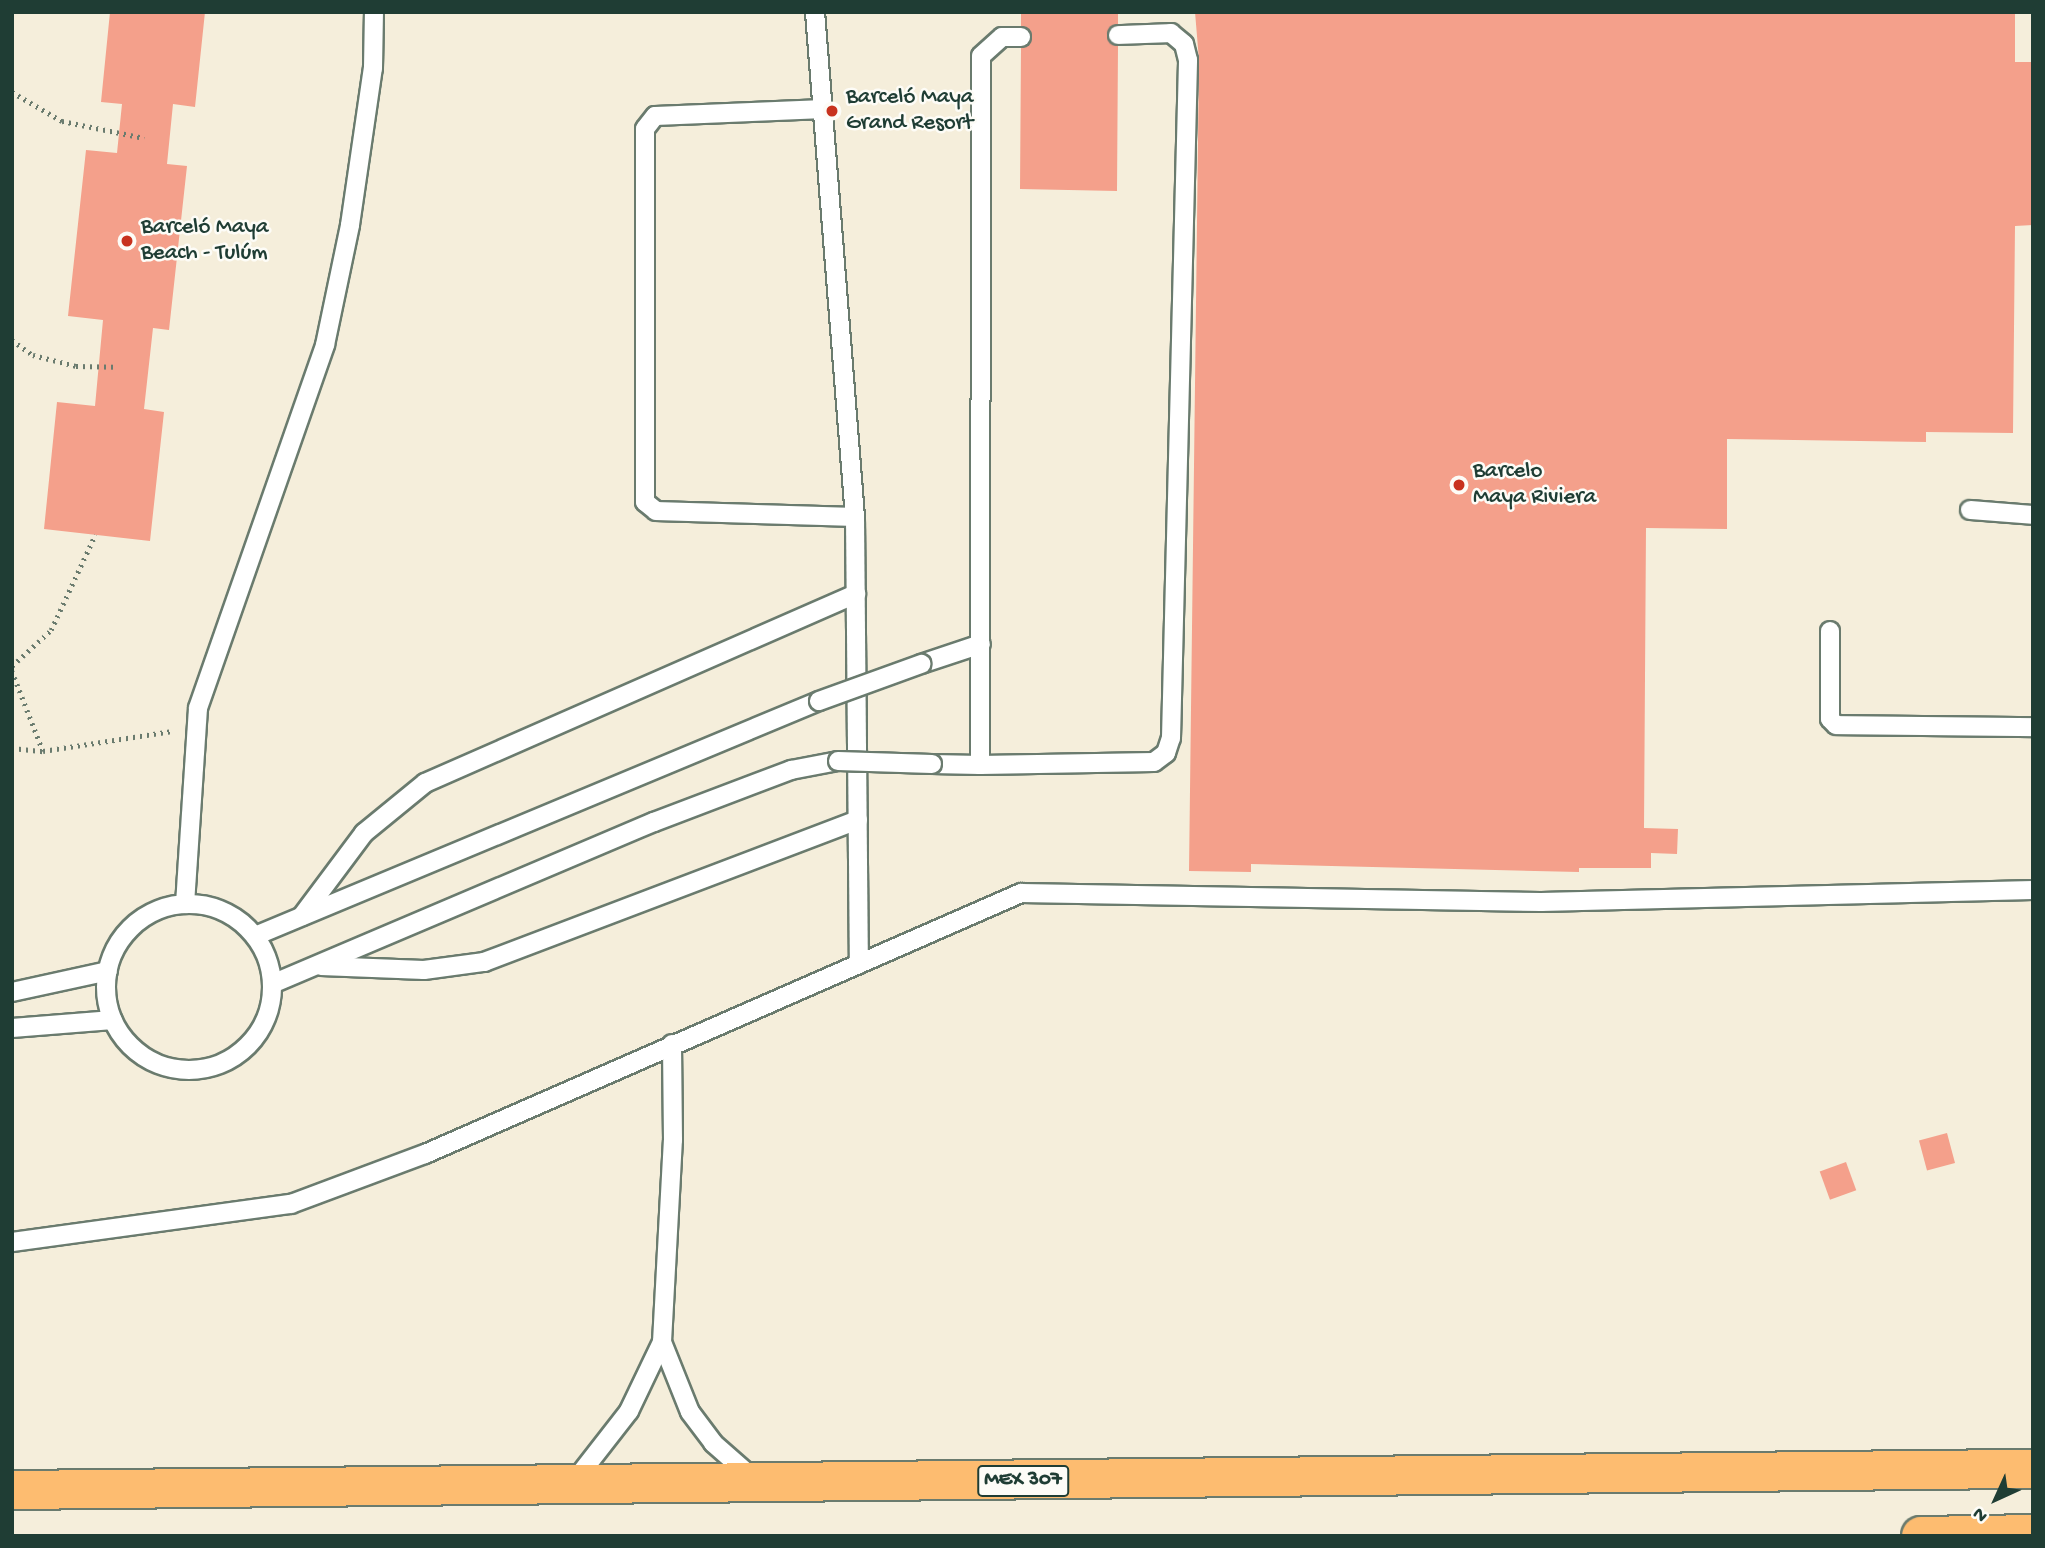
<!DOCTYPE html>
<html>
<head>
<meta charset="utf-8">
<style>
	body { margin:0 }
	#map { position:relative; width:2045px; height:1548px; overflow:hidden; background:#f5eedb; font-family:"Gochi Hand",sans-serif }
	div>[style] { position:absolute }
	.building>* { inset:0; background:#f4a08b; transform-origin:0 0 }
	.path>* { height:4.5px; margin-top:-2.25px; transform-origin:0; background:repeating-linear-gradient(90deg,#6a7b6e 0 2px,transparent 0 7px) }
	.roads { filter:drop-shadow(2px 0 #6a7b6e) drop-shadow(-2px 0 #6a7b6e) drop-shadow(0 2px #6a7b6e) drop-shadow(0 -2px #6a7b6e) }
	.service>* { height:18px; margin:-9px; padding:0 9px; transform-origin:9px; border-radius:9px; background:#fff }
	.service>.ring { margin:-9px; padding:0; box-sizing:content-box; background:none; border:18px solid #fff; border-radius:50% }
	.trunk>* { height:38px; margin:-19px; padding:0 19px; transform-origin:19px; border-radius:19px; background:#fdbc70 }
	.bridges { filter:drop-shadow(2px 0 #6a7b6e) drop-shadow(-2px 0 #6a7b6e) drop-shadow(0 2px #6a7b6e) drop-shadow(0 -2px #6a7b6e) }
	.service-bridge>* { height:18px; margin:-9px; padding:0 9px; transform-origin:9px; border-radius:9px; background:#fff }
	.dots>* { width:19px; height:19px; translate:-50% -50%; box-sizing:border-box; border:4px solid #fdfcf7; border-radius:50% }
	span { translate:-50% -50%; white-space:nowrap; text-align:center; line-height:1.15; -webkit-text-stroke:5px #fdfcf7; paint-order:stroke }
	.shield-label span { padding:2px 5px; background:#fdfcf7; border:2px solid; border-radius:5px; -webkit-text-stroke-width:0 }
	.shield-label { font-size:21px; color:#1f3d34; font-weight:700 }
	.poi-label { font-size:23px; color:#1f3d34 }
	.left { translate:0 -50%; text-align:left }
	.frame { position:absolute; inset:0; border:14px solid #1f3d34; pointer-events:none }
	.north { position:absolute; left:1961px; top:1464px; width:70px; height:70px; -webkit-text-stroke:5px #fdfcf7; paint-order:stroke; rotate:225deg; font-size:19px; font-weight:700; line-height:28px; text-align:center; color:#1f3d34 }
	.north::after { content:''; display:block; margin:auto; width:24px; height:32px; background:#1f3d34; clip-path:polygon(50% 0,100% 100%,50% 72%,0 100%) }
</style>
</head>
<body>
<div id="map">
	<div class="building">
		<i style="clip-path:polygon(110px 12px,205px 12px,195px 107px,173px 104px,167px 164px,187px 166px,169px 330px,153px 328px,144px 409px,164px 412px,150px 541px,44px 529px,57px 402px,95px 406px,103px 320px,68px 316px,86px 150px,117px 153px,122px 104px,101px 102px)"></i>
		<i style="clip-path:polygon(1021px 12px,1118px 12px,1118px 24px,1107px 35px,1118px 46px,1117px 191px,1020px 189px,1021px 48px,1032px 38px,1021px 26px)"></i>
		<i style="clip-path:polygon(1195px 12px,2015px 12px,2015px 62px,2033px 62px,2033px 225px,2015px 226px,2013px 433px,1926px 432px,1926px 442px,1727px 439px,1727px 529px,1646px 528px,1644px 828px,1678px 829px,1677px 854px,1651px 853px,1651px 868px,1579px 868px,1579px 872px,1251px 864px,1251px 872px,1189px 871px,1199px 60px)"></i>
		<i style="left:1947px;top:1133px;width:31px;height:29px;rotate:75deg"></i>
		<i style="left:1846px;top:1162px;width:30px;height:28px;rotate:70deg"></i>
	</div>
	<div class="path">
		<i style="left:12px;top:92px;width:58px;rotate:30.1deg"></i>
		<i style="left:62px;top:121px;width:84px;rotate:11.7deg"></i>
		<i style="left:12px;top:340px;width:26px;rotate:36deg"></i>
		<i style="left:33px;top:355px;width:44px;rotate:14.3deg"></i>
		<i style="left:76px;top:366px;width:39px;rotate:1deg"></i>
		<i style="left:12px;top:666px;width:53px;rotate:-42.7deg"></i>
		<i style="left:51px;top:630px;width:105px;rotate:-65.1deg"></i>
		<i style="left:12px;top:671px;width:86px;rotate:68.8deg"></i>
		<i style="left:43px;top:751px;width:131px;rotate:-8.8deg"></i>
		<i style="left:12px;top:748px;width:31px;rotate:6deg"></i>
	</div>
	<div class="roads">
		<div class="service">
			<i style="left:815px;top:12px;width:507px;rotate:85.47deg"></i>
			<i style="left:855px;top:517px;width:447px;rotate:89.5deg"></i>
			<i style="left:1021px;top:37px;width:19px;rotate:180deg"></i>
			<i style="left:1002px;top:37px;width:28px;rotate:138deg"></i>
			<i style="left:981px;top:56px;width:709px;rotate:90.08deg"></i>
			<i style="left:980px;top:765px;width:174px;rotate:-1deg"></i>
			<i style="left:1154px;top:762px;width:15px;rotate:-37deg"></i>
			<i style="left:1166px;top:753px;width:16px;rotate:-72deg"></i>
			<i style="left:1171px;top:738px;width:678px;rotate:-88.56deg"></i>
			<i style="left:1188px;top:60px;width:16px;rotate:-104deg"></i>
			<i style="left:1184px;top:44px;width:17px;rotate:-140deg"></i>
			<i style="left:1171px;top:33px;width:53px;rotate:177.8deg"></i>
			<i style="left:824px;top:109px;width:169px;rotate:177.6deg"></i>
			<i style="left:655px;top:116px;width:16px;rotate:128deg"></i>
			<i style="left:645px;top:129px;width:373px;rotate:90deg"></i>
			<i style="left:645px;top:502px;width:14px;rotate:39deg"></i>
			<i style="left:656px;top:511px;width:199px;rotate:1.7deg"></i>
			<i style="left:1970px;top:510px;width:63px;rotate:4.5deg"></i>
			<i style="left:1830px;top:631px;width:88px;rotate:90deg"></i>
			<i style="left:1830px;top:719px;width:8px;rotate:45deg"></i>
			<i style="left:1836px;top:725px;width:197px;rotate:0.6deg"></i>
			<i style="left:921px;top:664px;width:63px;rotate:-18.4deg"></i>
			<i style="left:932px;top:764px;width:48px;rotate:1.2deg"></i>
			<i style="left:185px;top:904px;width:196px;rotate:-86.2deg"></i>
			<i style="left:198px;top:708px;width:385px;rotate:-70.7deg"></i>
			<i style="left:325px;top:345px;width:123px;rotate:-78.2deg"></i>
			<i style="left:350px;top:225px;width:159px;rotate:-81.7deg"></i>
			<i style="left:373px;top:68px;width:56px;rotate:-89deg"></i>
			<i class="ring" style="left:106px;top:904px;width:148px;height:148px"></i>
			<i style="left:302px;top:916px;width:104px;rotate:-53.2deg"></i>
			<i style="left:364px;top:833px;width:79px;rotate:-39.3deg"></i>
			<i style="left:425px;top:783px;width:471px;rotate:-23.7deg"></i>
			<i style="left:255px;top:936px;width:611px;rotate:-22.62deg"></i>
			<i style="left:321px;top:966px;width:103px;rotate:2.2deg"></i>
			<i style="left:424px;top:970px;width:61px;rotate:-7.6deg"></i>
			<i style="left:484px;top:962px;width:400px;rotate:-20.8deg"></i>
			<i style="left:272px;top:984px;width:415px;rotate:-23deg"></i>
			<i style="left:654px;top:822px;width:147px;rotate:-20.8deg"></i>
			<i style="left:791px;top:770px;width:48px;rotate:-10.8deg"></i>
			<i style="left:12px;top:992px;width:98px;rotate:-12.3deg"></i>
			<i style="left:12px;top:1028px;width:101px;rotate:-4.5deg"></i>
			<i style="left:12px;top:1242px;width:282px;rotate:-7.8deg"></i>
			<i style="left:291px;top:1204px;width:143px;rotate:-20.5deg"></i>
			<i style="left:425px;top:1154px;width:651px;rotate:-23.65deg"></i>
			<i style="left:1021px;top:893px;width:520px;rotate:0.99deg"></i>
			<i style="left:1541px;top:902px;width:492px;rotate:-1.4deg"></i>
			<i style="left:662px;top:1342px;width:75px;rotate:68.2deg"></i>
			<i style="left:690px;top:1412px;width:39px;rotate:53deg"></i>
			<i style="left:713px;top:1443px;width:55px;rotate:41.3deg"></i>
			<i style="left:573px;top:1483px;width:91px;rotate:-52.1deg"></i>
			<i style="left:629px;top:1411px;width:76px;rotate:-64.4deg"></i>
			<i style="left:662px;top:1342px;width:202px;rotate:-86.9deg"></i>
			<i style="left:673px;top:1140px;width:96px;rotate:-90.6deg"></i>
		</div>
		<div class="trunk">
			<i style="left:12px;top:1490px;width:2021px;rotate:-0.6deg"></i>
			<i style="left:1921px;top:1536px;width:112px;rotate:-1deg"></i>
		</div>
	</div>
	<div class="bridges">
		<div class="service-bridge">
			<i style="left:819px;top:701px;width:109px;rotate:-19.9deg"></i>
			<i style="left:838px;top:761px;width:94px;rotate:1.8deg"></i>
		</div>
	</div>
	<div class="dots">
		<i style="left:832px;top:111px;background:#c8321e"></i>
		<i style="left:127px;top:241px;background:#c8321e"></i>
		<i style="left:1459px;top:485px;background:#c8321e"></i>
	</div>
	<div class="shield-label">
		<span style="left:1023px;top:1481px">MEX 307</span>
	</div>
	<div class="poi-label">
		<span class="left" style="left:846px;top:111px">Barceló Maya<br>Grand Resort</span>
		<span class="left" style="left:141px;top:241px">Barceló Maya<br>Beach - Tulúm</span>
		<span class="left" style="left:1473px;top:485px">Barcelo<br>Maya Riviera</span>
	</div>
	<div class="frame"></div>
	<div class="north">N</div>
</div>
</body>
</html>
